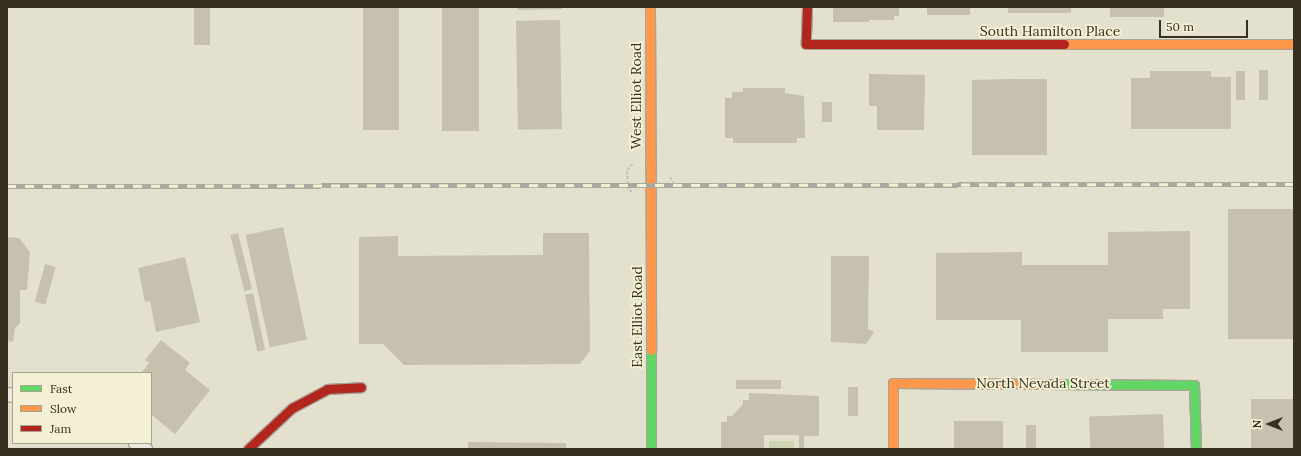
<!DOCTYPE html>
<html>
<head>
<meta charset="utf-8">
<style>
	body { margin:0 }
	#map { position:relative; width:1301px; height:456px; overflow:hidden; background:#e3e1ce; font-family:Lora,serif }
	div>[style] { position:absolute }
	.green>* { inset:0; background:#ced4b1; transform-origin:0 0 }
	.building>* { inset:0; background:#c7c0af; transform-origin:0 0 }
	.path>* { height:2px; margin-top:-1px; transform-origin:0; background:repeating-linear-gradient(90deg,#c4c2b6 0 3px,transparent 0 5px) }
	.roads { filter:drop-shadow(1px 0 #a8a597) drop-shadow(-1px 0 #a8a597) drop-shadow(0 1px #a8a597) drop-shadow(0 -1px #a8a597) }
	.street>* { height:13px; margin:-6.5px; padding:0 6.5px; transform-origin:6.5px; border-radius:6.5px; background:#eceadf }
	.fast>* { height:9px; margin:-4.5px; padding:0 4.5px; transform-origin:4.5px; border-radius:4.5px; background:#63d668 }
	.slow>* { height:9px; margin:-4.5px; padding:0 4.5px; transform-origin:4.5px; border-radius:4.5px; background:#ff974d }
	.jam>* { height:9px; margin:-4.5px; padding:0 4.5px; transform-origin:4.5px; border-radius:4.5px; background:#b3261e }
	.rail>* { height:4.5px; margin-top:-2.25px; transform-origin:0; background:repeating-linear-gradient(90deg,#f4f0d5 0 9px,#aba99f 0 18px); box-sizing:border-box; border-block:1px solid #aba99f }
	span { translate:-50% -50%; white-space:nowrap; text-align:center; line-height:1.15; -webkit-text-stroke:3.5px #f4f0d5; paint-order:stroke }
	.street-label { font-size:14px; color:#372f1f }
	.frame { position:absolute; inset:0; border:8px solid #372f1f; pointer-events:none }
	.legend { position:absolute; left:12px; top:372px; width:140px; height:72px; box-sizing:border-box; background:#f4f0d5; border:1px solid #a8a38c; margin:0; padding:5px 7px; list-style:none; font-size:12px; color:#372f1f }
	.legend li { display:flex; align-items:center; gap:8px; height:20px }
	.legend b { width:20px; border:1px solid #a8a38c }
	.north { position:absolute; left:1249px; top:404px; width:40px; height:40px; -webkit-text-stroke:3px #f4f0d5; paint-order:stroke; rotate:270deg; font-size:11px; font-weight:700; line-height:16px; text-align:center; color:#372f1f }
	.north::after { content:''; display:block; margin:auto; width:14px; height:18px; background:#372f1f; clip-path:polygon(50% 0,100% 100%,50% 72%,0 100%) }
	.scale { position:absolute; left:1159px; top:20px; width:89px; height:18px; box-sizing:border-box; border:2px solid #372f1f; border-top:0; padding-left:5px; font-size:12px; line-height:14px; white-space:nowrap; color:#372f1f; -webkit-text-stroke:3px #f4f0d5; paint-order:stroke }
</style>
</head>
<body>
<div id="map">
	<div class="green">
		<i style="left:794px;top:441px;width:8px;height:25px;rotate:90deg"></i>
	</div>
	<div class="building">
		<i style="left:194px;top:7px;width:16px;height:38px"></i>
		<i style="left:363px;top:7px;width:36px;height:123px"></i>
		<i style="left:442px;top:7px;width:37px;height:124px"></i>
		<i style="clip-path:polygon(518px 7px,562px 7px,562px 9px,518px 10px)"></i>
		<i style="clip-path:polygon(833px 7px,899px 7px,899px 16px,894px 16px,894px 20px,869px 20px,869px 22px,833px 22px)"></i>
		<i style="left:927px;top:7px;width:43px;height:8px"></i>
		<i style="left:1008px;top:7px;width:63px;height:6px"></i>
		<i style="left:1110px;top:7px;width:54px;height:10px"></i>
		<i style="left:560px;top:20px;width:109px;height:44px;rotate:89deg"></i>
		<i style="left:1259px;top:70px;width:9px;height:30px"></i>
		<i style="clip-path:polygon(1150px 71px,1211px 71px,1211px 77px,1231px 77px,1231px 129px,1131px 129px,1131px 78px,1150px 78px)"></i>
		<i style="left:1236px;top:71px;width:9px;height:29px"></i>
		<i style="clip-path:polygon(869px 74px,925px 75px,924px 130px,877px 130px,877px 106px,869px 106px)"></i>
		<i style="clip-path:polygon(1010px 79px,1047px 79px,1047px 155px,972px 155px,972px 80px)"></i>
		<i style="clip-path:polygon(743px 88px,785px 88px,785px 93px,804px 96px,805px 138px,797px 138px,797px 143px,733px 143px,733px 138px,725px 138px,725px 98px,732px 98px,732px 92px,743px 92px)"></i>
		<i style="left:822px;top:102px;width:10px;height:20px"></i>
		<i style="left:1228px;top:209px;width:66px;height:130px"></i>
		<i style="left:283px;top:227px;width:115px;height:38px;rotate:78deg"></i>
		<i style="clip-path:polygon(1190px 231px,1190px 309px,1163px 309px,1163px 319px,1108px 319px,1108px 352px,1021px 352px,1021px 320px,936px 320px,936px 253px,1022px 252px,1022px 265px,1108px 265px,1108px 232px)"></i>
		<i style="left:238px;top:233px;width:58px;height:8px;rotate:76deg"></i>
		<i style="clip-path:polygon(543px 233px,589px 233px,590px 351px,580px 364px,404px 365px,383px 344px,359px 344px,359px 237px,398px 236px,398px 256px,543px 255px)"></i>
		<i style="clip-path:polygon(7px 237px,19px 238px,30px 252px,27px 290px,20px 290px,20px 323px,15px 328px,13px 342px,7px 341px)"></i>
		<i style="clip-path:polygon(831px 256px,869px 256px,868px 329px,874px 332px,866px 344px,831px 342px)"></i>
		<i style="clip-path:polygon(185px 257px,200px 322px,156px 332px,150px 301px,145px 302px,138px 268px)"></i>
		<i style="left:45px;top:264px;width:11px;height:39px;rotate:15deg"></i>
		<i style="left:253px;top:293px;width:58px;height:8px;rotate:78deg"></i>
		<i style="clip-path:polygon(161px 340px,190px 363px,185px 370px,210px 390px,175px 434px,151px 414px,151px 373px,141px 373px,149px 363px,145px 360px)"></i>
		<i style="left:781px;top:380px;width:9px;height:45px;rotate:90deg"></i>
		<i style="left:848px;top:387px;width:10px;height:29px"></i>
		<i style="clip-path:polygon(749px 393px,819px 396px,819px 436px,804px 436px,804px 449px,799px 449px,799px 435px,764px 435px,764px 449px,721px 449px,721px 422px,727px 422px,727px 416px,732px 416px,743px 404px,743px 400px,749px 400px)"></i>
		<i style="left:1251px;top:399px;width:43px;height:50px"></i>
		<i style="left:1163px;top:414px;width:35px;height:74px;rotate:88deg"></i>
		<i style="left:1003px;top:421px;width:28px;height:49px;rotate:90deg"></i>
		<i style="left:1026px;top:425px;width:10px;height:24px"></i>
		<i style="clip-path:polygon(468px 442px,566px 443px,566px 449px,468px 449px)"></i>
	</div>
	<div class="path">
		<i style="left:670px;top:177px;width:6px;rotate:59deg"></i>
		<i style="left:632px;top:192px;width:5px;rotate:-143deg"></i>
		<i style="left:628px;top:189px;width:19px;rotate:-93deg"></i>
		<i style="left:627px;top:170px;width:8px;rotate:-45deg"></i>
	</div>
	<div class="roads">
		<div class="street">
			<i style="left:7px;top:394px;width:6px;rotate:9deg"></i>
			<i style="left:135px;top:443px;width:12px;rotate:31deg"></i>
		</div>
		<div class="fast">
			<i style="left:651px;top:350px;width:99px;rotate:90deg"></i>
			<i style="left:1048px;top:384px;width:146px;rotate:0.4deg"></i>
			<i style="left:1194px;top:385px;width:64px;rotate:88.2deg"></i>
		</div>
		<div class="slow">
			<i style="left:650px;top:7px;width:343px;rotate:89.8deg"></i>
			<i style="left:1064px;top:44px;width:230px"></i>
			<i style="left:893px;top:449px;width:66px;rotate:-90deg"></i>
			<i style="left:893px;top:383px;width:155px;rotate:0.4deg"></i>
		</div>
		<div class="jam">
			<i style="left:807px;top:7px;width:37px;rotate:92deg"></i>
			<i style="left:806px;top:44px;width:258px"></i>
			<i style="left:248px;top:449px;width:60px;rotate:-43deg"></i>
			<i style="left:292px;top:408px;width:40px;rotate:-28deg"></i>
			<i style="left:327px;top:389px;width:34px;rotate:-3deg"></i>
		</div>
	</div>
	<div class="rail">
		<i style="left:7px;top:186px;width:1287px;rotate:-0.09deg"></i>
	</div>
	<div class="street-label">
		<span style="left:1050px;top:31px">South Hamilton Place</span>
		<span style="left:636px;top:96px;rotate:-90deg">West Elliot Road</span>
		<span style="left:637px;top:317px;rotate:-90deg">East Elliot Road</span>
		<span style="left:1043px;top:383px">North Nevada Street</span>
	</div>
	<div class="frame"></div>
	<ul class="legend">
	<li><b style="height:5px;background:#63d668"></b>Fast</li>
	<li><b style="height:5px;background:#ff974d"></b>Slow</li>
	<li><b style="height:5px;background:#b3261e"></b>Jam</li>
	</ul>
	<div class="north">N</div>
	<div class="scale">50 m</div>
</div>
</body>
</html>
